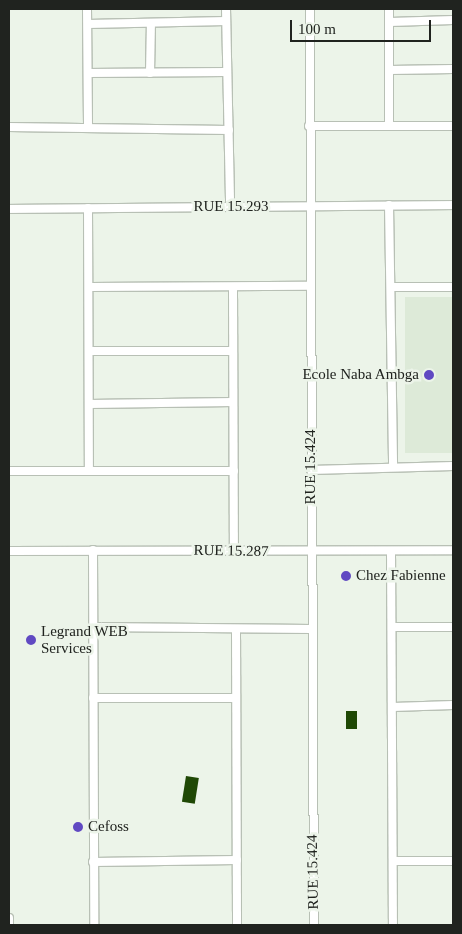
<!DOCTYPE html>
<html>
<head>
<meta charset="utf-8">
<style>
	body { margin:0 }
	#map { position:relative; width:462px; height:934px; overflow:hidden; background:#ecf4e9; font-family:"Times New Roman",serif }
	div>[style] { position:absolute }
	.built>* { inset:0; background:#ddead8; transform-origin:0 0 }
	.building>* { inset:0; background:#1f4805; transform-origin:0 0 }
	.roads { filter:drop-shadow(1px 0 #b8c0b5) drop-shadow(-1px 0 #b8c0b5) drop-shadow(0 1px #b8c0b5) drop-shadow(0 -1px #b8c0b5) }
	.street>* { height:8px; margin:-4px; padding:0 4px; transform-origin:4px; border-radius:4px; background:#fff }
	.dots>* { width:14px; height:14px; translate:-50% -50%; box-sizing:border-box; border:2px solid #ecf4e9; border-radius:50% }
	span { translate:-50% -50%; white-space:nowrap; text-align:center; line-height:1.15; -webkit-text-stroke:5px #ecf4e9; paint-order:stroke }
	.street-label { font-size:15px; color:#20231f }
	.poi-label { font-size:15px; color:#20231f }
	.right { translate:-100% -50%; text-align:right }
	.left { translate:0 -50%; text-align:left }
	.frame { position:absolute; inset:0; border:10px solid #20231f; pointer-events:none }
	.scale { position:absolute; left:290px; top:20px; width:141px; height:22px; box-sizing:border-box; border:2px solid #20231f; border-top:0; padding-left:6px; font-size:15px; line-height:18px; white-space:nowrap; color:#20231f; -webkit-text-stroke:4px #ecf4e9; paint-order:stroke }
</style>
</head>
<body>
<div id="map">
	<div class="built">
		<i style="left:453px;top:297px;width:156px;height:48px;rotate:90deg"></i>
	</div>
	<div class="building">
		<i style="left:346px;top:711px;width:11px;height:18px"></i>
		<i style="left:186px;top:776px;width:13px;height:26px;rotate:9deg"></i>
	</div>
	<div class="roads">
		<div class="street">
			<i style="left:87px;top:9px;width:119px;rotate:89.5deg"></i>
			<i style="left:226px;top:9px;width:198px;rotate:88.8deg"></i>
			<i style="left:310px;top:9px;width:916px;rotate:89.75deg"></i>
			<i style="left:390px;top:22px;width:63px;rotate:-1.8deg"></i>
			<i style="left:88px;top:24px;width:138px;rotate:-1.2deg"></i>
			<i style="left:390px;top:70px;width:63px;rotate:-0.9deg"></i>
			<i style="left:88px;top:73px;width:138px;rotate:-0.4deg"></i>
			<i style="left:150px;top:73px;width:50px;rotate:-88.9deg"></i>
			<i style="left:309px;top:126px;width:144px"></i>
			<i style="left:389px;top:126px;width:117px;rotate:-90deg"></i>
			<i style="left:9px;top:127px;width:220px;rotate:0.8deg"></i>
			<i style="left:389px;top:205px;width:262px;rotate:89.1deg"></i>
			<i style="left:88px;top:208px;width:263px;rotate:89.8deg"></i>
			<i style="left:9px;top:209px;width:444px;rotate:-0.5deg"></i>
			<i style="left:90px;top:287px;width:220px;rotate:-0.3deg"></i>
			<i style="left:391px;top:287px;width:62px"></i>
			<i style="left:233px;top:289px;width:261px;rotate:89.8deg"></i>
			<i style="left:89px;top:351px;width:144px"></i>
			<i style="left:89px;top:404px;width:144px;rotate:-0.8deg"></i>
			<i style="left:311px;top:470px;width:142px;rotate:-1.6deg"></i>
			<i style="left:9px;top:471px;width:225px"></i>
			<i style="left:93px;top:550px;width:375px;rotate:89.8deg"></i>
			<i style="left:9px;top:551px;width:444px;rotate:-0.1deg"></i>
			<i style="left:391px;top:552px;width:373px;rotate:89.7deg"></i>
			<i style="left:93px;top:627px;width:218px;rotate:0.5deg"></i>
			<i style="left:392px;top:627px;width:61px"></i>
			<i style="left:236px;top:630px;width:295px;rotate:89.8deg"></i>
			<i style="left:93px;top:698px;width:143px"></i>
			<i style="left:393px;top:707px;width:60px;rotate:-1.9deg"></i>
			<i style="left:393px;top:861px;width:60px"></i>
			<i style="left:93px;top:862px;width:144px;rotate:-0.8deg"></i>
			<i style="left:9px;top:918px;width:7px;rotate:90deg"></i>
		</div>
	</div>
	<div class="dots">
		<i style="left:429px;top:375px;background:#6049c2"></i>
		<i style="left:346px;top:576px;background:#6049c2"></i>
		<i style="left:31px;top:640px;background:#6049c2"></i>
		<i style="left:78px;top:827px;background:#6049c2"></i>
	</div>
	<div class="street-label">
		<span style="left:231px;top:207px">RUE 15.293</span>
		<span style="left:311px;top:467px;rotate:-90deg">RUE 15.424</span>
		<span style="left:231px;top:551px;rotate:1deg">RUE 15.287</span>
		<span style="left:313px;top:872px;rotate:-91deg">RUE 15.424</span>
	</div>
	<div class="poi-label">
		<span class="right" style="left:419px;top:375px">Ecole Naba Ambga</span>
		<span class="left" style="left:356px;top:576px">Chez Fabienne</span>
		<span class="left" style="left:41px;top:640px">Legrand WEB<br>Services</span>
		<span class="left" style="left:88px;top:827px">Cefoss</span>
	</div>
	<div class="frame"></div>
	<div class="scale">100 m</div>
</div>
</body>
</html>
